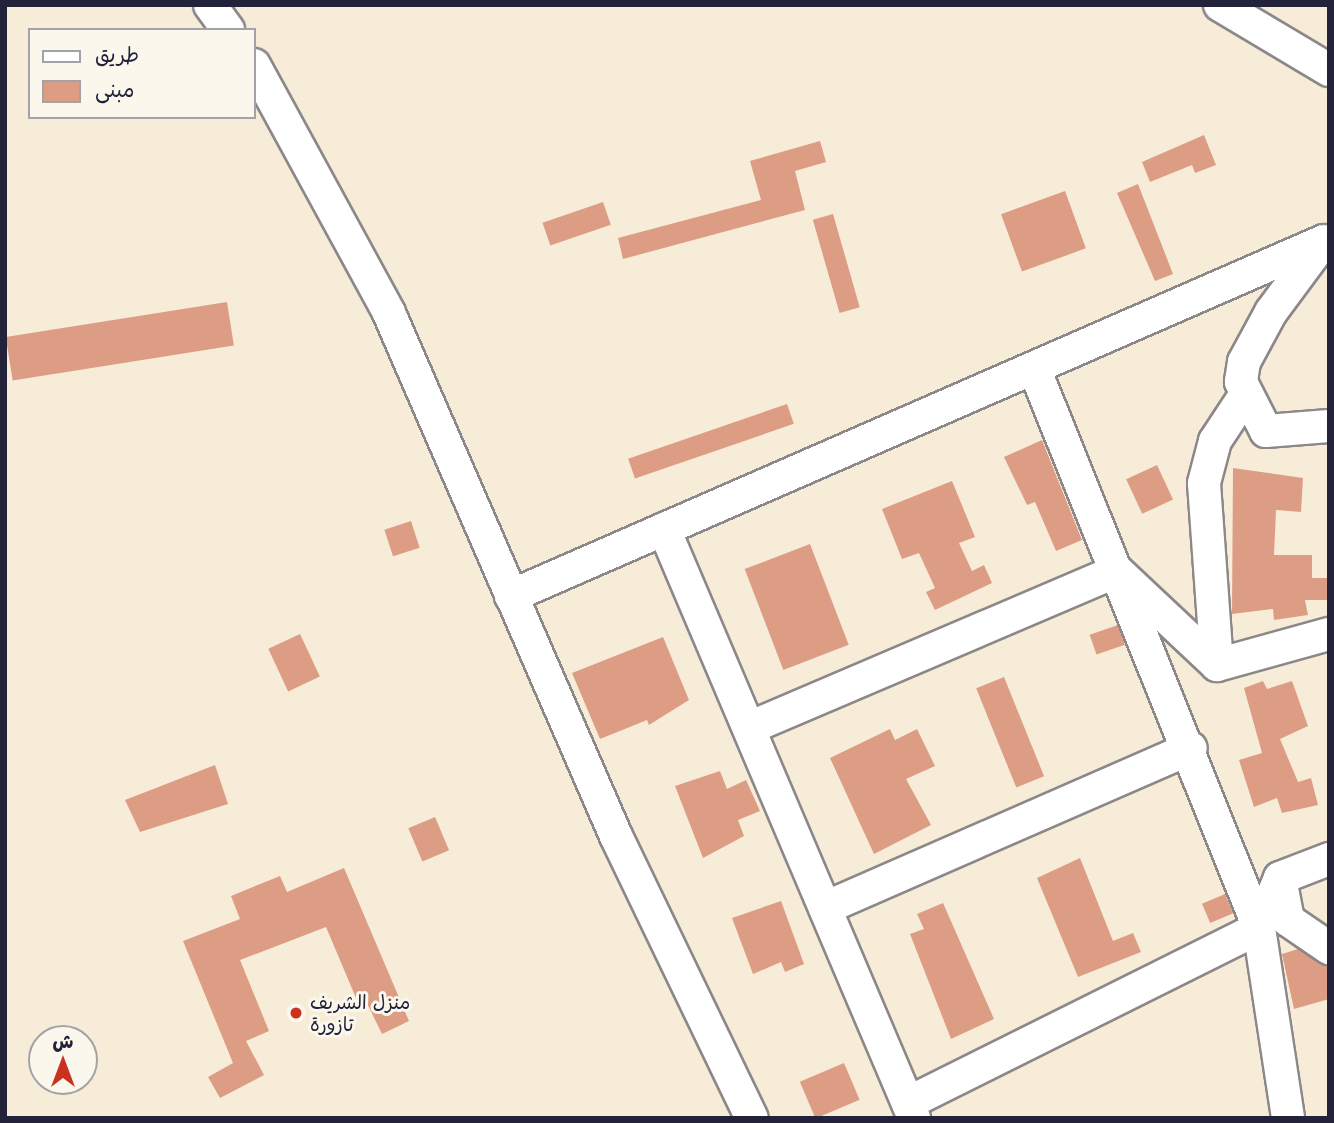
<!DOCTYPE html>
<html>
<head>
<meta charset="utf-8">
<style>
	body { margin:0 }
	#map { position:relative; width:1334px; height:1123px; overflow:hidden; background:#f7ecd7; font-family:Mali,"Playpen Sans Arabic",sans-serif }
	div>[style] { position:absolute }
	.building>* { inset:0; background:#dd9d85; transform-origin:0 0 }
	.roads { filter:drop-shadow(2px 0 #8c8789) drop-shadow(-2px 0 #8c8789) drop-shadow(0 2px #8c8789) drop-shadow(0 -2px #8c8789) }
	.minor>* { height:32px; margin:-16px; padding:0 16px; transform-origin:16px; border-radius:16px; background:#fff }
	.dots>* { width:19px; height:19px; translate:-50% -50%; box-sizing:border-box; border:4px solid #fbf7ec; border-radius:50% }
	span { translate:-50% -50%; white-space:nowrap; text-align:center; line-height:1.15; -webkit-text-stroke:6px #fbf7ec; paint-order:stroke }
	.poi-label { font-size:19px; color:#22223b }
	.left { translate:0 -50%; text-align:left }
	.frame { position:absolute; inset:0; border:7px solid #22223b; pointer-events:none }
	.legend { position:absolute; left:28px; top:28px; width:228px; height:91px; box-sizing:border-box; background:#fbf7ec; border:2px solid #a4a2a5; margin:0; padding:9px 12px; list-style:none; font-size:21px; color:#22223b }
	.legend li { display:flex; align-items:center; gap:14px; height:35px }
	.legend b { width:35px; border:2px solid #a4a2a5 }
	.north { position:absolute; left:28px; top:1025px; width:70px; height:70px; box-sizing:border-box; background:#fbf7ec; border:2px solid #a4a2a5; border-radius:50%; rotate:0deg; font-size:19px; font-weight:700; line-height:28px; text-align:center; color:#22223b }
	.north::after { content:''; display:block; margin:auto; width:24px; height:32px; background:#c8321e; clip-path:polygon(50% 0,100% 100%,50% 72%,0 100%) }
</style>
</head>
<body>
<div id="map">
	<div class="building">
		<i style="clip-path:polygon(1204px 135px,1216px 165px,1195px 173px,1192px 165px,1150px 182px,1142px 162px)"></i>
		<i style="clip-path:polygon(820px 141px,826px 162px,795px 171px,805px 210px,623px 259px,618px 238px,761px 200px,750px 161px)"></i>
		<i style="clip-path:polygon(1138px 184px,1173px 274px,1155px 281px,1117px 193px)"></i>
		<i style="left:1065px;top:191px;width:61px;height:68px;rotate:70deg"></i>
		<i style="left:603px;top:202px;width:24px;height:64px;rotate:71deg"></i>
		<i style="left:833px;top:214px;width:97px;height:21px;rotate:74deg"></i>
		<i style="left:227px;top:302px;width:44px;height:224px;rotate:81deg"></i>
		<i style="left:787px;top:404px;width:21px;height:168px;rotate:71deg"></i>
		<i style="clip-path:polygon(1042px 440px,1082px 540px,1056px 551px,1035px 502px,1027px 505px,1004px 457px)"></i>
		<i style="left:1157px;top:465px;width:38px;height:34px;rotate:65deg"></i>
		<i style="clip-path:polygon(1233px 468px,1303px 478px,1301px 512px,1276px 510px,1274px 555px,1312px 555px,1312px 578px,1329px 578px,1329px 600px,1305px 600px,1308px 615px,1274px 620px,1273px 609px,1232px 614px)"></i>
		<i style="clip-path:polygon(952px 481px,975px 537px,959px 543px,972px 571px,984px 565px,992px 583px,935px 610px,926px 592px,935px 588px,919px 553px,902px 559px,882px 509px)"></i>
		<i style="left:411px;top:521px;width:28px;height:28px;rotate:72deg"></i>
		<i style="left:810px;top:544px;width:108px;height:70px;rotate:69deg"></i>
		<i style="left:1118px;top:625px;width:21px;height:30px;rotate:71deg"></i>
		<i style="left:300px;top:634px;width:47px;height:35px;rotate:65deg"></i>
		<i style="clip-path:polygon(663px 637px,689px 700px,649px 725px,647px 720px,600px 739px,572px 673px)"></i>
		<i style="left:1004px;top:677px;width:107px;height:30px;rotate:68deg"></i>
		<i style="clip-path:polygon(1263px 681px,1267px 689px,1292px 681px,1308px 726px,1280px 739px,1298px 782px,1311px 778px,1318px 805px,1282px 813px,1277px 798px,1254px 807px,1239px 760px,1262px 753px,1244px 688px)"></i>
		<i style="clip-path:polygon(890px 729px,895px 740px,917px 729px,935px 766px,906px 779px,931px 825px,874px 854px,830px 758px)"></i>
		<i style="clip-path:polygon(215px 765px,228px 804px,140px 832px,125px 800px)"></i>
		<i style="clip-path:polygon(720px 771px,727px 789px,746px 780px,760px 811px,738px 820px,744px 836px,703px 858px,675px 786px)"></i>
		<i style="left:435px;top:817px;width:36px;height:29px;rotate:67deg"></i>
		<i style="clip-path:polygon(1080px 858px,1113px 941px,1133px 933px,1141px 952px,1078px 977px,1037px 878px)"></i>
		<i style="clip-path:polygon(344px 868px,409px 1021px,382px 1034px,363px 995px,356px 998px,326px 927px,240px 960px,269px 1031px,246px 1041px,264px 1075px,220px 1098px,208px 1077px,233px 1063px,183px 941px,240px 919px,231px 896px,280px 876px,287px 892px)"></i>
		<i style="left:1225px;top:894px;width:21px;height:25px;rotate:67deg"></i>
		<i style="clip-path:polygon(781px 901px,804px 964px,785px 972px,781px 962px,753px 974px,732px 918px)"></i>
		<i style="clip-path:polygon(943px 903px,994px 1019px,951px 1039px,910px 934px,924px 929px,917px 914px)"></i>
		<i style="clip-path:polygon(1298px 949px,1329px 966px,1329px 999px,1294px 1009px,1282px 954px)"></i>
		<i style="left:844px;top:1063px;width:40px;height:48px;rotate:67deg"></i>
	</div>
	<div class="roads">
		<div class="minor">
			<i style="left:210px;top:5px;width:31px;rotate:54deg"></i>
			<i style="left:1220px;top:5px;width:127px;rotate:30.8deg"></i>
			<i style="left:254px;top:65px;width:282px;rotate:61.4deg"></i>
			<i style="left:389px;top:313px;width:570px;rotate:66.54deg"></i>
			<i style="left:616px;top:836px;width:313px;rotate:64.3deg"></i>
			<i style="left:1323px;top:242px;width:87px;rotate:126.6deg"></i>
			<i style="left:1271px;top:312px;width:57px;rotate:118.4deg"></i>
			<i style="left:1244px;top:362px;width:20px;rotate:99deg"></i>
			<i style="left:1241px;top:382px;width:55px;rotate:63deg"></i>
			<i style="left:1266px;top:431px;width:63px;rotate:-4.5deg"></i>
			<i style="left:1034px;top:368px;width:604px;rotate:68.11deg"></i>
			<i style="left:1259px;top:928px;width:192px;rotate:81.3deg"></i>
			<i style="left:664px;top:529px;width:640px;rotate:67deg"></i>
			<i style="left:511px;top:596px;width:887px;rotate:-23.59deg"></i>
			<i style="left:1217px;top:665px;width:182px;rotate:-94.1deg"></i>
			<i style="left:1204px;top:483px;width:43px;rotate:-75.3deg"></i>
			<i style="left:1215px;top:441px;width:53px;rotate:-56.6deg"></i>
			<i style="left:749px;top:728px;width:400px;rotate:-23.1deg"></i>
			<i style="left:1117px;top:571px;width:137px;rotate:43.2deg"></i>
			<i style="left:1217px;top:665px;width:116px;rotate:-15.5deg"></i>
			<i style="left:1280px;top:878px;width:43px;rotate:79.2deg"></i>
			<i style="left:1288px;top:920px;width:50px;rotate:34.3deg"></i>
			<i style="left:825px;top:908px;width:399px;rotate:-23.6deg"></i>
			<i style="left:908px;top:1103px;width:392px;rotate:-26.5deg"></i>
			<i style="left:1259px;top:928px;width:54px;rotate:-67.2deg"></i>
			<i style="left:1280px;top:878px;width:53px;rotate:-21.2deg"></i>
		</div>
	</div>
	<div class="dots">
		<i style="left:296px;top:1013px;background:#c8321e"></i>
	</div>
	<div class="poi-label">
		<span class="left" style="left:310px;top:1013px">منزل الشريف<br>تازورة</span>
	</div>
	<div class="frame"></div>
	<ul class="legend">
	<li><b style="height:9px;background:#fff"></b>طريق</li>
	<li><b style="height:19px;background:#dd9d85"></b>مبنى</li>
	</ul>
	<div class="north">ش</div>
</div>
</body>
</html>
